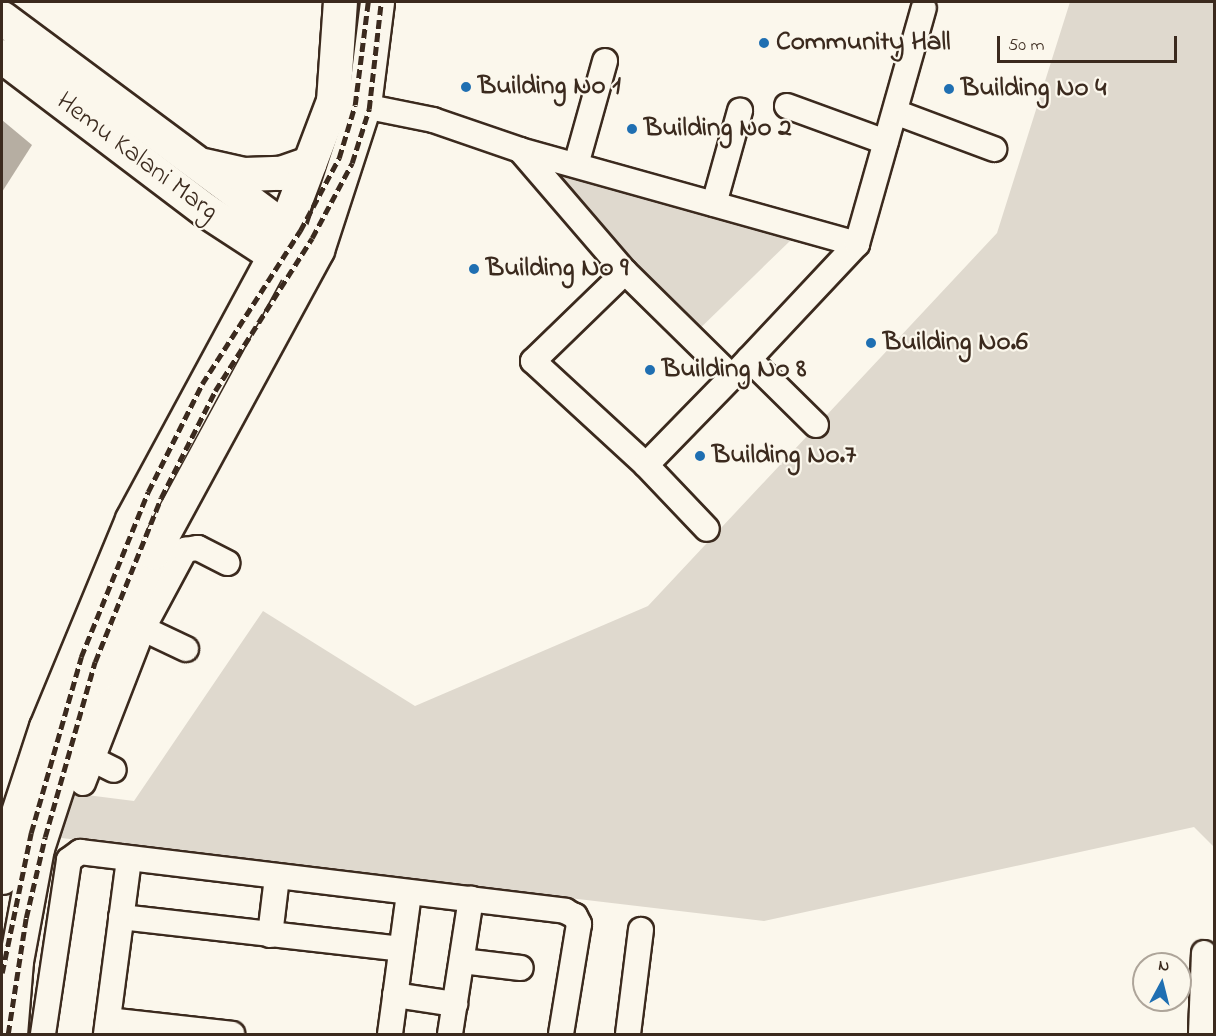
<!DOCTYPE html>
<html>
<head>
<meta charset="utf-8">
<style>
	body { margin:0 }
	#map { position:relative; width:1216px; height:1036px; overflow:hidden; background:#fbf7ec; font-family:"Indie Flower",sans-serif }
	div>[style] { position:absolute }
	.green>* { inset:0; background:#dfd9ce }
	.water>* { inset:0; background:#b6aea2 }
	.roads { filter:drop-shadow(2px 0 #3b2a1e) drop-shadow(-2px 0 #3b2a1e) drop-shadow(0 2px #3b2a1e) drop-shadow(0 -2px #3b2a1e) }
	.street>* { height:24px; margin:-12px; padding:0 12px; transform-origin:12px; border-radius:12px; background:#fbf7ec }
	.secondary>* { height:33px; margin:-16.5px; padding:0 16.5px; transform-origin:16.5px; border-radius:16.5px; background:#fbf7ec }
	.rail>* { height:4.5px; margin-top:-2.25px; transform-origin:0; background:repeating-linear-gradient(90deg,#3b2a1e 0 9px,transparent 0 13.5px) }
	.dots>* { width:16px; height:16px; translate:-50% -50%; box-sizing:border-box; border:3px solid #fbf7ec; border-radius:50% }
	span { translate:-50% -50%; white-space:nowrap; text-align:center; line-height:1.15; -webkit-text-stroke:4.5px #fbf7ec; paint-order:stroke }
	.poi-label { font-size:27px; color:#3b2a1e; font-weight:700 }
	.left { translate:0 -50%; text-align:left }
	.street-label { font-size:27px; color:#3b2a1e }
	.frame { position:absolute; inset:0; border:3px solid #3b2a1e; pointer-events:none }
	.north { position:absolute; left:1132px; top:952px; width:60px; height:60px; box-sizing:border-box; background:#fbf7ec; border:2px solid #aea59a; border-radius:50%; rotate:7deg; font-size:16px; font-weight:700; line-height:24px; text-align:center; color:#3b2a1e }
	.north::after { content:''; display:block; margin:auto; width:21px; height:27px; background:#1f6fb2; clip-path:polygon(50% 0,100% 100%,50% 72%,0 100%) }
	.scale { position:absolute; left:997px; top:36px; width:180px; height:27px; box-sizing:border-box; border:3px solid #3b2a1e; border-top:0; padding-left:8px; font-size:18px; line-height:21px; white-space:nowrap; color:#3b2a1e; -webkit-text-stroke:4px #fbf7ec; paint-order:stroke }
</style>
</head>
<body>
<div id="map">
	<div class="green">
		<i style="clip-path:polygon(1070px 2px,1214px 2px,1214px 847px,1194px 827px,764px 921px,53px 837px,71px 793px,134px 801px,263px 611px,415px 706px,648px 606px,997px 233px)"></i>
		<i style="clip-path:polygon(515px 160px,793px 238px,691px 337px)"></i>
	</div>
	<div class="water">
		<i style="clip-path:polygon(2px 120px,32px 145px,2px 192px)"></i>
	</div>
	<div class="roads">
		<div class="street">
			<i style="left:349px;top:103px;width:86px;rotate:11.4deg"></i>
			<i style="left:433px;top:120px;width:92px;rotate:19deg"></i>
			<i style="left:520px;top:150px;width:350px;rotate:15.6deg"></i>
			<i style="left:857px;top:244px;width:183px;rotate:133.2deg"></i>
			<i style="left:732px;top:377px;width:150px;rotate:-135.5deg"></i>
			<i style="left:625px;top:272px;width:161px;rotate:-130.7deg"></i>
			<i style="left:787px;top:106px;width:105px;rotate:20deg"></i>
			<i style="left:895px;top:112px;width:106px;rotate:20.5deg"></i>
			<i style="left:576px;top:165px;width:108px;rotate:-74.4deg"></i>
			<i style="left:714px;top:204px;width:97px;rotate:-74.4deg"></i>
			<i style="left:857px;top:244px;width:245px;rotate:-74.2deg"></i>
			<i style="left:625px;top:272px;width:128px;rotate:135.9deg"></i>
			<i style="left:533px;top:361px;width:154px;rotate:42.6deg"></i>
			<i style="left:646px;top:465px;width:88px;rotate:46.4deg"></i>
			<i style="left:749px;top:359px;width:94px;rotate:44.6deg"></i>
			<i style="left:646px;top:465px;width:123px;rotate:-45.7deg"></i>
			<i style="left:129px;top:622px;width:63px;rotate:25.3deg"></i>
			<i style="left:76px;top:751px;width:42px;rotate:26.6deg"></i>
			<i style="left:83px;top:783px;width:166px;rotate:-68.8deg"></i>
			<i style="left:143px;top:628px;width:89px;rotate:-61.7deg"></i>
			<i style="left:185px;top:550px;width:13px;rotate:-9deg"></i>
			<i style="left:198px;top:548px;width:33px;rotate:27deg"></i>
			<i style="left:121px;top:917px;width:282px;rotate:6.5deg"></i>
			<i style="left:270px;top:935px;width:58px;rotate:-83.1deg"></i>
			<i style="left:462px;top:961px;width:59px;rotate:6.8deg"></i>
			<i style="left:395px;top:995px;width:61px;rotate:8.5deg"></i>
			<i style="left:108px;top:1020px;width:125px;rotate:6.4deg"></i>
			<i style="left:43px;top:1034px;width:176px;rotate:-81.5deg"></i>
			<i style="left:69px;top:860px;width:14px;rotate:-36deg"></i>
			<i style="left:80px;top:852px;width:489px;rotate:6.9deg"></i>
			<i style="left:565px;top:911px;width:11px;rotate:27deg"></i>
			<i style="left:575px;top:916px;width:9px;rotate:63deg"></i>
			<i style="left:579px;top:924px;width:111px;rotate:99.3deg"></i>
			<i style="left:106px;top:1034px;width:177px;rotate:-82.5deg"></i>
			<i style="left:390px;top:1034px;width:142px;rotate:-82.3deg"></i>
			<i style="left:450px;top:1034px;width:137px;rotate:-81.2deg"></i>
			<i style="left:628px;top:1034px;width:105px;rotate:-82.9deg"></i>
			<i style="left:1201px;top:1034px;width:81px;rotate:-87.9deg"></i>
		</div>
		<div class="secondary">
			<i style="left:2px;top:18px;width:371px;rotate:36.6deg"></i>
			<i style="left:2px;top:56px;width:255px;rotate:37.2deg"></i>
			<i style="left:205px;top:210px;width:103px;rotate:33.1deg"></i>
			<i style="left:204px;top:165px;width:41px;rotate:12.7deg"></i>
			<i style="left:244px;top:174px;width:36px;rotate:-2deg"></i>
			<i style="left:280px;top:173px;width:31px;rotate:-19deg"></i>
			<i style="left:2px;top:877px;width:31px;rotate:-81deg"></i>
			<i style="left:7px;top:846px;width:125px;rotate:-71.9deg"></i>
			<i style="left:46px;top:727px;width:225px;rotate:-67.5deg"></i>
			<i style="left:132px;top:519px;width:299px;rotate:-61.6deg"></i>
			<i style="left:274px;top:256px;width:166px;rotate:-69.2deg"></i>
			<i style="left:333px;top:101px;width:99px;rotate:-86deg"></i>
			<i style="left:10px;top:1034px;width:73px;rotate:-85.3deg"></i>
			<i style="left:16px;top:961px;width:115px;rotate:-79.5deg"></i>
			<i style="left:37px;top:848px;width:106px;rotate:-71.9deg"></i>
			<i style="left:70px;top:747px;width:76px;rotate:-69.9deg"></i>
			<i style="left:96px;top:676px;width:136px;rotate:-65.3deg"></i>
			<i style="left:153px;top:552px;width:344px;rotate:-61.5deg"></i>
			<i style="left:317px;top:250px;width:152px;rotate:-72deg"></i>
			<i style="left:364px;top:105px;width:104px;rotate:-82.8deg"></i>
		</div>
	</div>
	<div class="rail">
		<i style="left:2px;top:973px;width:143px;rotate:-78.3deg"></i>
		<i style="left:31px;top:833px;width:183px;rotate:-74.1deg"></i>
		<i style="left:81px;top:657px;width:178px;rotate:-67.9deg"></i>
		<i style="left:148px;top:492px;width:121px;rotate:-63.4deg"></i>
		<i style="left:202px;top:384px;width:182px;rotate:-57.4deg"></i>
		<i style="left:300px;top:231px;width:83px;rotate:-61.9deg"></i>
		<i style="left:339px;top:158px;width:55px;rotate:-73.2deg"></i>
		<i style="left:355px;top:105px;width:104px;rotate:-82.8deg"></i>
		<i style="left:8px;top:1034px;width:117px;rotate:-81.2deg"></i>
		<i style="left:26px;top:918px;width:83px;rotate:-76.8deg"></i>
		<i style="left:45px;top:837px;width:182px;rotate:-74.1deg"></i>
		<i style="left:95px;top:662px;width:177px;rotate:-68.1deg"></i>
		<i style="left:161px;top:498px;width:120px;rotate:-63.2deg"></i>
		<i style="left:215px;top:391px;width:181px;rotate:-57.6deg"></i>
		<i style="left:312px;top:238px;width:85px;rotate:-61.9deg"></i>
		<i style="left:352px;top:163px;width:57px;rotate:-72.5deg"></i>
		<i style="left:369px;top:109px;width:108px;rotate:-83.6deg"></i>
	</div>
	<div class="dots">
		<i style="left:764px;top:43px;background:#1f6fb2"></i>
		<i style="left:466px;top:87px;background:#1f6fb2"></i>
		<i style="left:949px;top:89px;background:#1f6fb2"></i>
		<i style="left:632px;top:129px;background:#1f6fb2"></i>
		<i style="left:474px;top:269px;background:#1f6fb2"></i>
		<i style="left:871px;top:343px;background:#1f6fb2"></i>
		<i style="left:650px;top:370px;background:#1f6fb2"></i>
		<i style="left:700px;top:456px;background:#1f6fb2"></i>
	</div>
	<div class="poi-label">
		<span class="left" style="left:776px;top:43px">Community Hall</span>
		<span class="left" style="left:478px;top:87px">Building No 1</span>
		<span class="left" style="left:961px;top:89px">Building No 4</span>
		<span class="left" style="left:644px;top:129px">Building No 2</span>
		<span class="left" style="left:486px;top:269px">Building No 9</span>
		<span class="left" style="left:883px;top:343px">Building No.6</span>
		<span class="left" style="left:662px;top:370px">Building No 8</span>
		<span class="left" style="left:712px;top:456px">Building No.7</span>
	</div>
	<div class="street-label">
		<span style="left:137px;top:157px;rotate:37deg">Hemu Kalani Marg</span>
	</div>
	<div class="frame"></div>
	<div class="north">N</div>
	<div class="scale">50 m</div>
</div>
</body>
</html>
